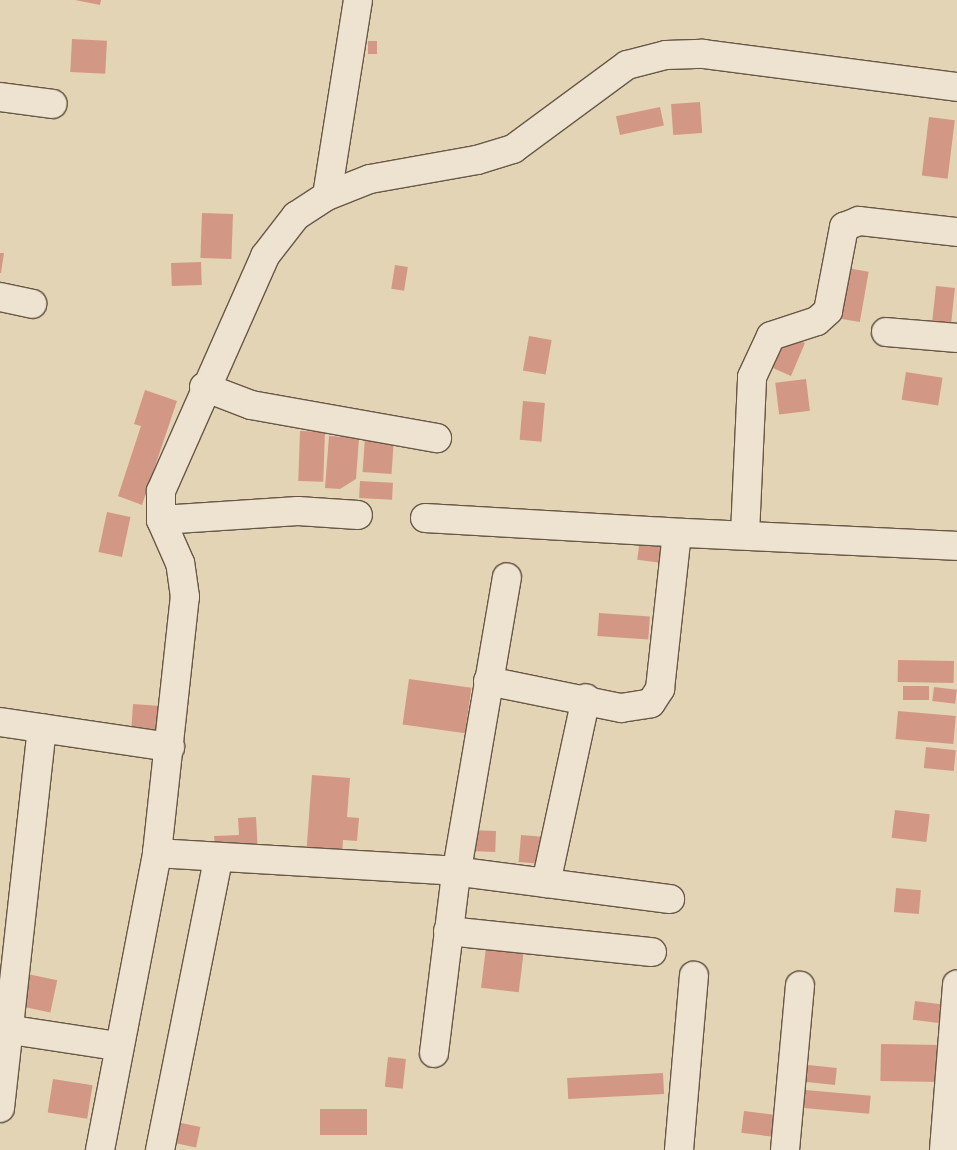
<!DOCTYPE html>
<html>
<head>
<meta charset="utf-8">
<style>
	body { margin:0 }
	#map { position:relative; width:957px; height:1150px; overflow:hidden; background:#e4d4b6; font-family:"EB Garamond",serif }
	div>[style] { position:absolute }
	.building>* { inset:0; background:#d39785; transform-origin:0 0 }
	.roads { filter:drop-shadow(1px 0 #675846) drop-shadow(-1px 0 #675846) drop-shadow(0 1px #675846) drop-shadow(0 -1px #675846) }
	.minor>* { height:28px; margin:-14px; padding:0 14px; transform-origin:14px; border-radius:14px; background:#ede3d0 }
	span { translate:-50% -50%; white-space:nowrap; text-align:center; line-height:1.15; -webkit-text-stroke:4.5px #ede3d0; paint-order:stroke }
</style>
</head>
<body>
<div id="map">
	<div class="building">
		<i style="clip-path:polygon(75px 0,101px 0,100px 5px)"></i>
		<i style="left:72px;top:39px;width:35px;height:33px;rotate:3deg"></i>
		<i style="left:368px;top:41px;width:9px;height:13px"></i>
		<i style="left:700px;top:102px;width:31px;height:29px;rotate:86deg"></i>
		<i style="left:660px;top:107px;width:19px;height:45px;rotate:78deg"></i>
		<i style="left:929px;top:117px;width:26px;height:59px;rotate:7deg"></i>
		<i style="left:202px;top:213px;width:31px;height:45px;rotate:2deg"></i>
		<i style="clip-path:polygon(0 253px,4px 253px,1px 273px,0 273px)"></i>
		<i style="left:201px;top:262px;width:23px;height:30px;rotate:88deg"></i>
		<i style="left:395px;top:265px;width:13px;height:24px;rotate:9deg"></i>
		<i style="left:847px;top:268px;width:22px;height:51px;rotate:10deg"></i>
		<i style="left:936px;top:286px;width:19px;height:40px;rotate:6deg"></i>
		<i style="clip-path:polygon(780px 333px,805px 343px,791px 376px,773px 368px)"></i>
		<i style="left:529px;top:336px;width:23px;height:35px;rotate:10deg"></i>
		<i style="left:906px;top:372px;width:37px;height:28px;rotate:9deg"></i>
		<i style="left:806px;top:379px;width:32px;height:31px;rotate:83deg"></i>
		<i style="clip-path:polygon(145px 390px,177px 401px,142px 505px,118px 496px,141px 426px,134px 424px)"></i>
		<i style="left:523px;top:401px;width:22px;height:39px;rotate:5deg"></i>
		<i style="left:300px;top:431px;width:25px;height:50px;rotate:2deg"></i>
		<i style="clip-path:polygon(329px 436px,359px 438px,356px 479px,340px 489px,325px 488px)"></i>
		<i style="left:365px;top:437px;width:29px;height:35px;rotate:4deg"></i>
		<i style="left:360px;top:481px;width:33px;height:17px;rotate:3deg"></i>
		<i style="left:107px;top:512px;width:24px;height:41px;rotate:12deg"></i>
		<i style="left:640px;top:538px;width:23px;height:22px;rotate:7deg"></i>
		<i style="left:599px;top:613px;width:51px;height:23px;rotate:4deg"></i>
		<i style="left:898px;top:660px;width:56px;height:22px;rotate:1deg"></i>
		<i style="left:409px;top:679px;width:63px;height:46px;rotate:8deg"></i>
		<i style="left:903px;top:686px;width:26px;height:14px"></i>
		<i style="left:934px;top:687px;width:23px;height:14px;rotate:7deg"></i>
		<i style="left:133px;top:704px;width:28px;height:31px;rotate:4deg"></i>
		<i style="left:898px;top:711px;width:58px;height:28px;rotate:5deg"></i>
		<i style="left:926px;top:747px;width:30px;height:21px;rotate:6deg"></i>
		<i style="clip-path:polygon(312px 775px,350px 778px,347px 817px,359px 818px,357px 841px,343px 840px,342px 859px,306px 857px)"></i>
		<i style="left:895px;top:810px;width:35px;height:28px;rotate:7deg"></i>
		<i style="clip-path:polygon(256px 817px,258px 854px,216px 856px,214px 836px,239px 835px,238px 818px)"></i>
		<i style="left:470px;top:830px;width:26px;height:21px;rotate:2deg"></i>
		<i style="left:521px;top:835px;width:24px;height:27px;rotate:5deg"></i>
		<i style="left:896px;top:888px;width:25px;height:24px;rotate:5deg"></i>
		<i style="left:487px;top:939px;width:38px;height:49px;rotate:7deg"></i>
		<i style="left:23px;top:973px;width:35px;height:33px;rotate:12deg"></i>
		<i style="left:915px;top:1001px;width:32px;height:19px;rotate:7deg"></i>
		<i style="left:881px;top:1044px;width:61px;height:37px;rotate:1deg"></i>
		<i style="left:388px;top:1057px;width:18px;height:30px;rotate:6deg"></i>
		<i style="left:799px;top:1064px;width:38px;height:17px;rotate:6deg"></i>
		<i style="left:663px;top:1073px;width:21px;height:96px;rotate:87deg"></i>
		<i style="left:53px;top:1079px;width:40px;height:34px;rotate:9deg"></i>
		<i style="left:794px;top:1089px;width:77px;height:18px;rotate:5deg"></i>
		<i style="left:320px;top:1109px;width:47px;height:26px"></i>
		<i style="left:744px;top:1111px;width:33px;height:22px;rotate:7deg"></i>
		<i style="left:172px;top:1121px;width:29px;height:21px;rotate:12deg"></i>
	</div>
	<div class="roads">
		<div class="minor">
			<i style="left:358px;top:0;width:198px;rotate:99deg"></i>
			<i style="left:327px;top:196px;width:46px;rotate:-21.6deg"></i>
			<i style="left:370px;top:179px;width:109px;rotate:-10.1deg"></i>
			<i style="left:477px;top:160px;width:38px;rotate:-17deg"></i>
			<i style="left:513px;top:149px;width:142px;rotate:-36.4deg"></i>
			<i style="left:627px;top:65px;width:40px;rotate:-14.4deg"></i>
			<i style="left:666px;top:55px;width:37px;rotate:-2deg"></i>
			<i style="left:703px;top:54px;width:256px;rotate:7.4deg"></i>
			<i style="left:0;top:97px;width:53px;rotate:7.5deg"></i>
			<i style="left:0;top:297px;width:33px;rotate:12deg"></i>
			<i style="left:886px;top:332px;width:71px;rotate:4.8deg"></i>
			<i style="left:204px;top:387px;width:50px;rotate:21deg"></i>
			<i style="left:251px;top:405px;width:189px;rotate:10.1deg"></i>
			<i style="left:425px;top:518px;width:259px;rotate:3.3deg"></i>
			<i style="left:161px;top:520px;width:137px;rotate:-3.8deg"></i>
			<i style="left:298px;top:511px;width:60px;rotate:3.8deg"></i>
			<i style="left:745px;top:534px;width:157px;rotate:-87.4deg"></i>
			<i style="left:752px;top:377px;width:45px;rotate:-65.1deg"></i>
			<i style="left:771px;top:336px;width:48px;rotate:-18.1deg"></i>
			<i style="left:817px;top:321px;width:15px;rotate:-42deg"></i>
			<i style="left:828px;top:311px;width:86px;rotate:-79.2deg"></i>
			<i style="left:844px;top:227px;width:16px;rotate:-22deg"></i>
			<i style="left:859px;top:221px;width:99px;rotate:6.4deg"></i>
			<i style="left:488px;top:681px;width:136px;rotate:11.5deg"></i>
			<i style="left:621px;top:708px;width:30px;rotate:-9deg"></i>
			<i style="left:651px;top:703px;width:17px;rotate:-57deg"></i>
			<i style="left:660px;top:689px;width:149px;rotate:-83.8deg"></i>
			<i style="left:676px;top:541px;width:11px;rotate:-45deg"></i>
			<i style="left:684px;top:533px;width:273px;rotate:2.7deg"></i>
			<i style="left:0;top:722px;width:172px;rotate:8.4deg"></i>
			<i style="left:157px;top:853px;width:289px;rotate:3.4deg"></i>
			<i style="left:446px;top:870px;width:226px;rotate:7.4deg"></i>
			<i style="left:546px;top:883px;width:189px;rotate:-77.8deg"></i>
			<i style="left:448px;top:931px;width:205px;rotate:5.9deg"></i>
			<i style="left:12px;top:1030px;width:106px;rotate:8.7deg"></i>
			<i style="left:434px;top:1053px;width:173px;rotate:-83deg"></i>
			<i style="left:455px;top:881px;width:308px;rotate:-80.3deg"></i>
			<i style="left:0;top:1108px;width:382px;rotate:-83.7deg"></i>
			<i style="left:100px;top:1150px;width:302px;rotate:-79.1deg"></i>
			<i style="left:157px;top:853px;width:258px;rotate:-83.8deg"></i>
			<i style="left:185px;top:597px;width:34px;rotate:-98deg"></i>
			<i style="left:180px;top:563px;width:47px;rotate:-113.8deg"></i>
			<i style="left:161px;top:520px;width:29px;rotate:-90deg"></i>
			<i style="left:161px;top:491px;width:257px;rotate:-66.1deg"></i>
			<i style="left:265px;top:256px;width:51px;rotate:-52.2deg"></i>
			<i style="left:296px;top:216px;width:37px;rotate:-33deg"></i>
			<i style="left:160px;top:1150px;width:297px;rotate:-78.7deg"></i>
			<i style="left:679px;top:1150px;width:175px;rotate:-85.1deg"></i>
			<i style="left:785px;top:1150px;width:165px;rotate:-84.8deg"></i>
			<i style="left:944px;top:1150px;width:166px;rotate:-85.5deg"></i>
		</div>
	</div>
</div>
</body>
</html>
